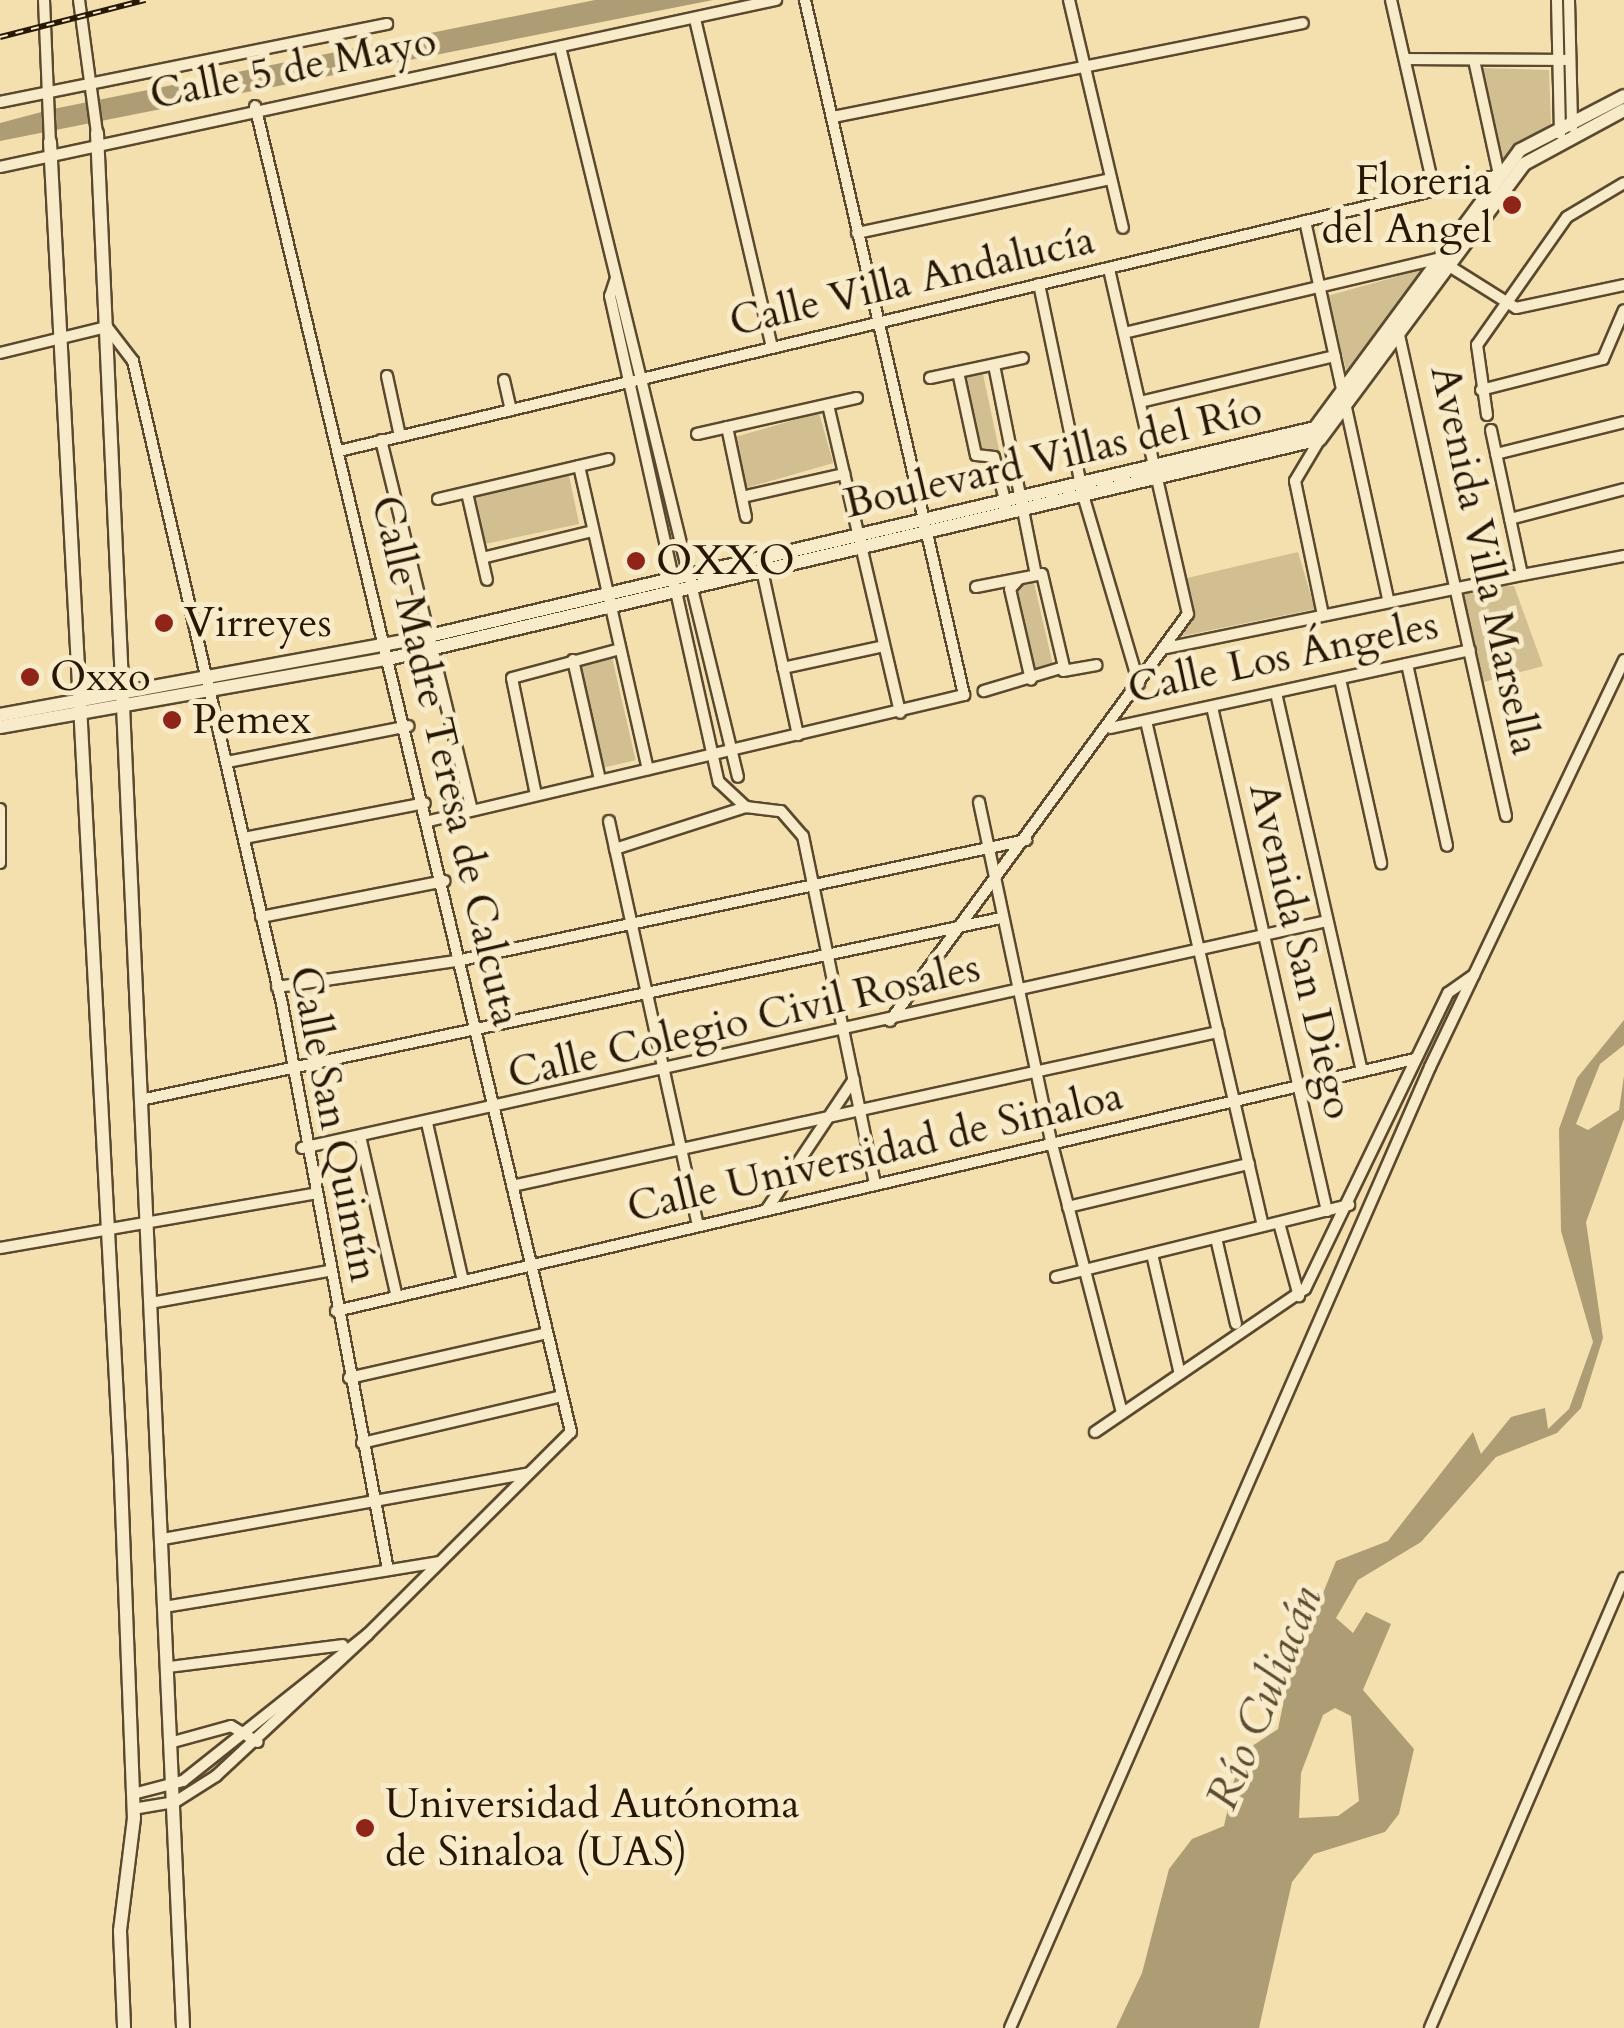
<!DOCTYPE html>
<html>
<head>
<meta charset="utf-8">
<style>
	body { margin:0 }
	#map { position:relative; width:1624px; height:2028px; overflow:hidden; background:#f4e0ae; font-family:Cardo,serif }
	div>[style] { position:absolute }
	.green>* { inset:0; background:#d1be91; transform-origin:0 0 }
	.water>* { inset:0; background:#ae9c74 }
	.roads { filter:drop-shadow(2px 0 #5a492e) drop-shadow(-2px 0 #5a492e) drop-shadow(0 2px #5a492e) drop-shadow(0 -2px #5a492e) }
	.minor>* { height:10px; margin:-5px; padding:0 5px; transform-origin:5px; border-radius:5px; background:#f8ebca }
	.tertiary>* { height:12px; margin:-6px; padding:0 6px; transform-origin:6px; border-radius:6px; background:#f8ebca }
	.rail>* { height:6px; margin-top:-3px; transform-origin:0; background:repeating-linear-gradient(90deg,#f8ebca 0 8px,#271703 0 16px); box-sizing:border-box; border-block:2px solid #271703 }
	.dots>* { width:28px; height:28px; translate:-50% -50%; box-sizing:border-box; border:5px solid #f8ebca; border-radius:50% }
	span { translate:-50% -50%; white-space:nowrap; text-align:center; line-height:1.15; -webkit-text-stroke:10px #f8ebca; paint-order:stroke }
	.street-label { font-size:42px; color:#271703 }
	.poi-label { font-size:42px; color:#271703 }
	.right { translate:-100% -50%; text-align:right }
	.left { translate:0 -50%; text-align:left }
	.water-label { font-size:45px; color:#5d4c30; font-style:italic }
</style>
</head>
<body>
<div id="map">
	<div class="green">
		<i style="clip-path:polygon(1481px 68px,1549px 70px,1551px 124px,1498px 163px)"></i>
		<i style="clip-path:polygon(1424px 269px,1347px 373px,1327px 296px)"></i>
		<i style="left:983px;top:374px;width:80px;height:24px;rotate:78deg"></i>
		<i style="left:819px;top:413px;width:52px;height:92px;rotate:74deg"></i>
		<i style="left:569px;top:476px;width:49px;height:100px;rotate:78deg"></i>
		<i style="clip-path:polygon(1298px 552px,1315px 609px,1182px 636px,1192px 621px,1183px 579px)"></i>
		<i style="left:1034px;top:583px;width:87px;height:22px;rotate:77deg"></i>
		<i style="clip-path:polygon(1514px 586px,1543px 666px,1480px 683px,1460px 587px)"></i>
		<i style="left:611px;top:653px;width:110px;height:35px;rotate:77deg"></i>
	</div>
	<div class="water">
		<i style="clip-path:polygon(595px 0,713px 0,0 141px,0 123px,53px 109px)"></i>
		<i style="clip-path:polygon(evenodd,1624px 1020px,1624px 1045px,1600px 1064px,1576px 1124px,1588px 1130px,1619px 1110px,1624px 1076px,1624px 1119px,1586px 1222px,1603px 1338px,1581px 1408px,1557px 1433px,1496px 1457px,1421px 1542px,1358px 1580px,1336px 1618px,1353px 1633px,1366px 1612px,1391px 1624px,1363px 1690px,1414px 1749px,1399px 1814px,1385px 1832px,1314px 1854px,1292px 1882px,1259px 2028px,1116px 2028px,1142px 1973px,1169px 1869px,1192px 1839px,1224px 1826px,1240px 1754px,1278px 1729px,1288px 1680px,1336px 1561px,1388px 1541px,1473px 1432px,1481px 1454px,1511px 1417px,1545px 1408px,1548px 1429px,1569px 1409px,1593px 1342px,1561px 1231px,1559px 1129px,1577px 1078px,1624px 1020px,1335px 1708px,1351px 1716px,1359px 1801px,1338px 1816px,1299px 1818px,1301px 1773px,1323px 1715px,1335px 1708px)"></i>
	</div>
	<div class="roads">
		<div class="minor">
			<i style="left:44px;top:0;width:142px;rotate:87.6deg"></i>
			<i style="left:79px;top:0;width:134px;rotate:82.3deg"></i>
			<i style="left:1069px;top:0;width:234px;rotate:76.7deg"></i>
			<i style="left:1391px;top:0;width:195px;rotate:77.2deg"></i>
			<i style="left:1557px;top:0;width:134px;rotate:88.7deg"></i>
			<i style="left:1569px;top:0;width:127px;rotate:88.6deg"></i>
			<i style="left:695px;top:19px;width:338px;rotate:76.8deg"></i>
			<i style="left:560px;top:47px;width:751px;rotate:76.3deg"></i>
			<i style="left:1405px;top:59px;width:165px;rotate:0.3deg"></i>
			<i style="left:1474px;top:60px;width:118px;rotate:77.7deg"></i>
			<i style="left:0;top:102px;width:395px;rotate:-11.4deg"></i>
			<i style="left:833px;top:117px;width:479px;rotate:-11.3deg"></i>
			<i style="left:0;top:167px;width:794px;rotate:-12.15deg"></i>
			<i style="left:1305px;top:221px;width:388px;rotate:77.6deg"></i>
			<i style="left:857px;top:233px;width:255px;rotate:-12deg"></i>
			<i style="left:616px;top:278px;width:19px;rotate:108deg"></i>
			<i style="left:610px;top:296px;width:498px;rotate:77.4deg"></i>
			<i style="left:719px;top:782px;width:37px;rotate:43deg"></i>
			<i style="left:746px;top:807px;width:35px;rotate:7deg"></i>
			<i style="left:781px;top:811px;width:33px;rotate:49deg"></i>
			<i style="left:803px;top:836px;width:355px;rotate:78.3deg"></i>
			<i style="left:1039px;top:284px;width:216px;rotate:78.2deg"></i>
			<i style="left:1083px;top:495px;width:197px;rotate:73.5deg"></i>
			<i style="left:1397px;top:326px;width:502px;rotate:77.46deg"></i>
			<i style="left:1124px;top:333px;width:323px;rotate:-13.3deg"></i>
			<i style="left:1438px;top:259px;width:92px;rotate:32.1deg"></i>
			<i style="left:1516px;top:308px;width:110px;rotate:-12deg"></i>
			<i style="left:0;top:353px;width:110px;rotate:-13.7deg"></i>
			<i style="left:107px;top:327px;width:43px;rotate:52.6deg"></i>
			<i style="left:133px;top:361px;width:660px;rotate:76.95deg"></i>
			<i style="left:282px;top:1004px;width:576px;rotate:79.39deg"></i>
			<i style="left:994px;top:365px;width:214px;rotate:78.7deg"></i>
			<i style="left:958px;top:372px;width:85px;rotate:77.8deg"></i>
			<i style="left:976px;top:455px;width:18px;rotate:6deg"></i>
			<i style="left:994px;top:457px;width:49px;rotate:75.7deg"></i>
			<i style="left:387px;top:376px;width:61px;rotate:77.8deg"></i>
			<i style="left:930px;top:378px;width:95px;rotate:-12.1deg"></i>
			<i style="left:504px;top:380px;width:31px;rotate:77deg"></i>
			<i style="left:1481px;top:390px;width:126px;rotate:-14.3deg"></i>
			<i style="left:1603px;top:359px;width:53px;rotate:-66.8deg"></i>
			<i style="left:1140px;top:402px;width:200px;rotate:-13.3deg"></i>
			<i style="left:828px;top:405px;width:316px;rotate:76.8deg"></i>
			<i style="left:1487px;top:415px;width:71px;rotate:-98.1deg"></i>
			<i style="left:1477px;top:345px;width:156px;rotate:-54.9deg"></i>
			<i style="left:1567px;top:217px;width:66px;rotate:-30.8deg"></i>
			<i style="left:727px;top:427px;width:92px;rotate:78.1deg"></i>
			<i style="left:1491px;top:430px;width:148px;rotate:77.9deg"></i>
			<i style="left:697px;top:434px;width:164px;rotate:-12.7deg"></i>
			<i style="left:1320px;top:439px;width:49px;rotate:120.8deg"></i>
			<i style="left:1295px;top:481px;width:137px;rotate:78.2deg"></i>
			<i style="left:381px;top:440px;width:381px;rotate:76.2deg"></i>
			<i style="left:339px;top:451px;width:1192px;rotate:-13.38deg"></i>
			<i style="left:1496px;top:454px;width:132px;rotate:-14deg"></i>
			<i style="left:579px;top:466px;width:311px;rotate:77.2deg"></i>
			<i style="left:467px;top:493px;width:89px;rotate:77.1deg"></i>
			<i style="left:742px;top:497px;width:105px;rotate:-12.7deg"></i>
			<i style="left:438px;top:499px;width:175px;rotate:-13.2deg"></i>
			<i style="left:1510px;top:519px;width:118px;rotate:-14.7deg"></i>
			<i style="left:482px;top:558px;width:114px;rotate:-13.7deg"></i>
			<i style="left:762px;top:570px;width:169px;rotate:77.7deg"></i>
			<i style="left:1522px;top:575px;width:104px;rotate:-10.6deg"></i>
			<i style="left:1019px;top:579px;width:13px;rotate:132deg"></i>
			<i style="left:1010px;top:589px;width:93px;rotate:77deg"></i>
			<i style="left:976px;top:587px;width:67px;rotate:-11.1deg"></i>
			<i style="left:1042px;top:574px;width:96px;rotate:76.7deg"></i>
			<i style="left:1064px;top:667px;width:84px;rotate:163.3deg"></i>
			<i style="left:1166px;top:648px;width:363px;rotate:-11.6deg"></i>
			<i style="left:573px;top:660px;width:123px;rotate:77.3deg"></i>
			<i style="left:1407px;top:664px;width:186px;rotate:77.6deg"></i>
			<i style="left:783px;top:668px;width:103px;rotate:-12.3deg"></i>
			<i style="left:1063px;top:671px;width:34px;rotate:-10deg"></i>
			<i style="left:1340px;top:679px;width:189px;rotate:77.4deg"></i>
			<i style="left:1276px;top:693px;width:388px;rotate:77.2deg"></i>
			<i style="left:1212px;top:707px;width:517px;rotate:77.15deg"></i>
			<i style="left:1146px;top:721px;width:518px;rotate:76.96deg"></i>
			<i style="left:1110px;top:728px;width:368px;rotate:-12.2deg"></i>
			<i style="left:227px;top:762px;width:185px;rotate:-11.2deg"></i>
			<i style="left:536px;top:795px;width:119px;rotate:-101.6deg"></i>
			<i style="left:512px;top:678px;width:112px;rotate:-15deg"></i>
			<i style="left:979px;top:802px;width:350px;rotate:78deg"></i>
			<i style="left:1052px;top:1144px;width:278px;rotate:75.4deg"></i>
			<i style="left:0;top:809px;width:54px;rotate:90deg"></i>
			<i style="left:429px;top:821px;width:550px;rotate:-13.25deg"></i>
			<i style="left:964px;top:695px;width:713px;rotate:-102.89deg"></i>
			<i style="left:609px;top:821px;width:414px;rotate:77.6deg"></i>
			<i style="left:244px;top:838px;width:184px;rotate:-10.9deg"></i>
			<i style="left:615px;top:849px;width:138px;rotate:-17.8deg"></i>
			<i style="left:261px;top:917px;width:187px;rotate:-11.1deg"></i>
			<i style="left:277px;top:987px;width:186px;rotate:-8.3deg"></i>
			<i style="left:461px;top:960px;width:578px;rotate:-11.99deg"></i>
			<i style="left:890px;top:1021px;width:504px;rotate:-53.79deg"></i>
			<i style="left:1188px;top:614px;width:355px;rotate:-102.9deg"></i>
			<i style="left:145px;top:1099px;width:875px;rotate:-11.94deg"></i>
			<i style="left:427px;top:1123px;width:162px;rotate:77.2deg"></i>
			<i style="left:360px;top:1136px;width:165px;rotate:77.1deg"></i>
			<i style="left:302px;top:1148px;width:1050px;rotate:-12.49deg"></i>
			<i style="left:512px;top:1186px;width:723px;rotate:-12.31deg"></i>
			<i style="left:1068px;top:1207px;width:186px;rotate:-13.4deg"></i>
			<i style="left:767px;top:1209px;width:156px;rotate:-56.2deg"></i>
			<i style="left:1279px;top:1223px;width:76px;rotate:74.7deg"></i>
			<i style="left:1216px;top:1238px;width:88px;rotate:76.9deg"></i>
			<i style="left:0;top:1248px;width:317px;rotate:-9.8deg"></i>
			<i style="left:1152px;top:1254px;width:123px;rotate:76.9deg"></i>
			<i style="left:1056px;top:1277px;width:302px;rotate:-13.8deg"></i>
			<i style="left:156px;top:1302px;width:175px;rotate:-10.2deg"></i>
			<i style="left:336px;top:1311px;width:1108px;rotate:-13.15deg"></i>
			<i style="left:349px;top:1378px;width:203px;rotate:-12.8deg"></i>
			<i style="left:1095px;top:1432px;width:254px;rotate:-34.3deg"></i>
			<i style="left:1305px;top:1289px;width:329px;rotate:-64.2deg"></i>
			<i style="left:1448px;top:993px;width:32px;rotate:-35deg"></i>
			<i style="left:362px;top:1443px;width:205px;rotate:-13.2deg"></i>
			<i style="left:163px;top:1539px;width:371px;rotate:-10.2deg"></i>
			<i style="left:164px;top:1607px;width:278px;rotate:-9.3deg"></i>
			<i style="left:169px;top:1667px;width:175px;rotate:-7.2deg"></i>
			<i style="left:173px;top:1742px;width:60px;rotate:-15.4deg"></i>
			<i style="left:231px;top:1726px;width:31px;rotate:31deg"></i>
			<i style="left:133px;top:1794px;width:52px;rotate:-14.6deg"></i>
			<i style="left:183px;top:1781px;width:236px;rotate:-38.5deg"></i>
			<i style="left:368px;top:1634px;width:286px;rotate:-44.9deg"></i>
			<i style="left:571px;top:1432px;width:1363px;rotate:-103.4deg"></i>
			<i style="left:133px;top:1809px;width:43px;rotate:-9.5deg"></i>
			<i style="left:175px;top:1802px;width:49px;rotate:-32.4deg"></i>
			<i style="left:216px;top:1776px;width:207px;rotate:-43deg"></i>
			<i style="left:1010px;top:2028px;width:1049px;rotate:-66.39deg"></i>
			<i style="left:1430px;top:1067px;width:451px;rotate:-64.5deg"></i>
			<i style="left:1430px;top:2028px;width:490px;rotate:-66.7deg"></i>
		</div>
		<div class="tertiary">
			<i style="left:97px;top:133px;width:1897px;rotate:87.4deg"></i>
			<i style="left:50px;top:142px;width:1315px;rotate:86.95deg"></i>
			<i style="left:120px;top:1455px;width:363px;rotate:87.8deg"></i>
			<i style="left:134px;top:1818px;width:114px;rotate:97.1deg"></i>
			<i style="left:120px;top:1931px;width:97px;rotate:87.6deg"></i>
			<i style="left:0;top:715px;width:436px;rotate:-10.4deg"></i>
			<i style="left:429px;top:636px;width:910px;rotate:-13.21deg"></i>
			<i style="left:1315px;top:428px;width:345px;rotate:-53.6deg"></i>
			<i style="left:1520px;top:150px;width:117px;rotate:-27.4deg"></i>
			<i style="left:0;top:727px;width:398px;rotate:-10deg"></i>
			<i style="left:392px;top:658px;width:953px;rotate:-13.28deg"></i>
			<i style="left:1320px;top:439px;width:342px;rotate:-53.4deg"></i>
			<i style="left:1524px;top:164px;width:114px;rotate:-28.4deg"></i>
		</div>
	</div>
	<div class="rail">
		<i style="left:0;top:37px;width:150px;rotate:-14.3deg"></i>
	</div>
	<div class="dots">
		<i style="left:1512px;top:205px;background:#8f2418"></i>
		<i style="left:636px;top:561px;background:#8f2418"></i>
		<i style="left:164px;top:623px;background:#8f2418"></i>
		<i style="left:30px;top:677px;background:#8f2418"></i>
		<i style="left:172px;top:720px;background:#8f2418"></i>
		<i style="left:365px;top:1828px;background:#8f2418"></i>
	</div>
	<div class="street-label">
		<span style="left:293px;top:68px;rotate:-11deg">Calle 5 de Mayo</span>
		<span style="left:912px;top:281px;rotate:-13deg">Calle Villa Andalucía</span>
		<span style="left:1053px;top:457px;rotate:-13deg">Boulevard Villas del Río</span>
		<span style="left:1485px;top:560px;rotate:78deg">Avenida Villa Marsella</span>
		<span style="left:1283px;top:657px;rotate:-12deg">Calle Los Ángeles</span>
		<span style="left:446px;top:761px;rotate:77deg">Calle Madre Teresa de Calcuta</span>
		<span style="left:1301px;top:951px;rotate:77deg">Avenida San Diego</span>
		<span style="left:744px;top:1021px;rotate:-13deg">Calle Colegio Civil Rosales</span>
		<span style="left:334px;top:1124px;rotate:79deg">Calle San Quintín</span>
		<span style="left:875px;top:1152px;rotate:-13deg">Calle Universidad de Sinaloa</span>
	</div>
	<div class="poi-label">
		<span class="right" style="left:1492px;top:205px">Floreria<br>del Angel</span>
		<span class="left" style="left:656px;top:561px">OXXO</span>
		<span class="left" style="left:184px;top:623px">Virreyes</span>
		<span class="left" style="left:50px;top:677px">Oxxo</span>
		<span class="left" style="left:192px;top:720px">Pemex</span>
		<span class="left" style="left:385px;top:1828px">Universidad Autónoma<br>de Sinaloa (UAS)</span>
	</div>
	<div class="water-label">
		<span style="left:1264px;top:1698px;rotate:-68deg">Río Culiacán</span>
	</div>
</div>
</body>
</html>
